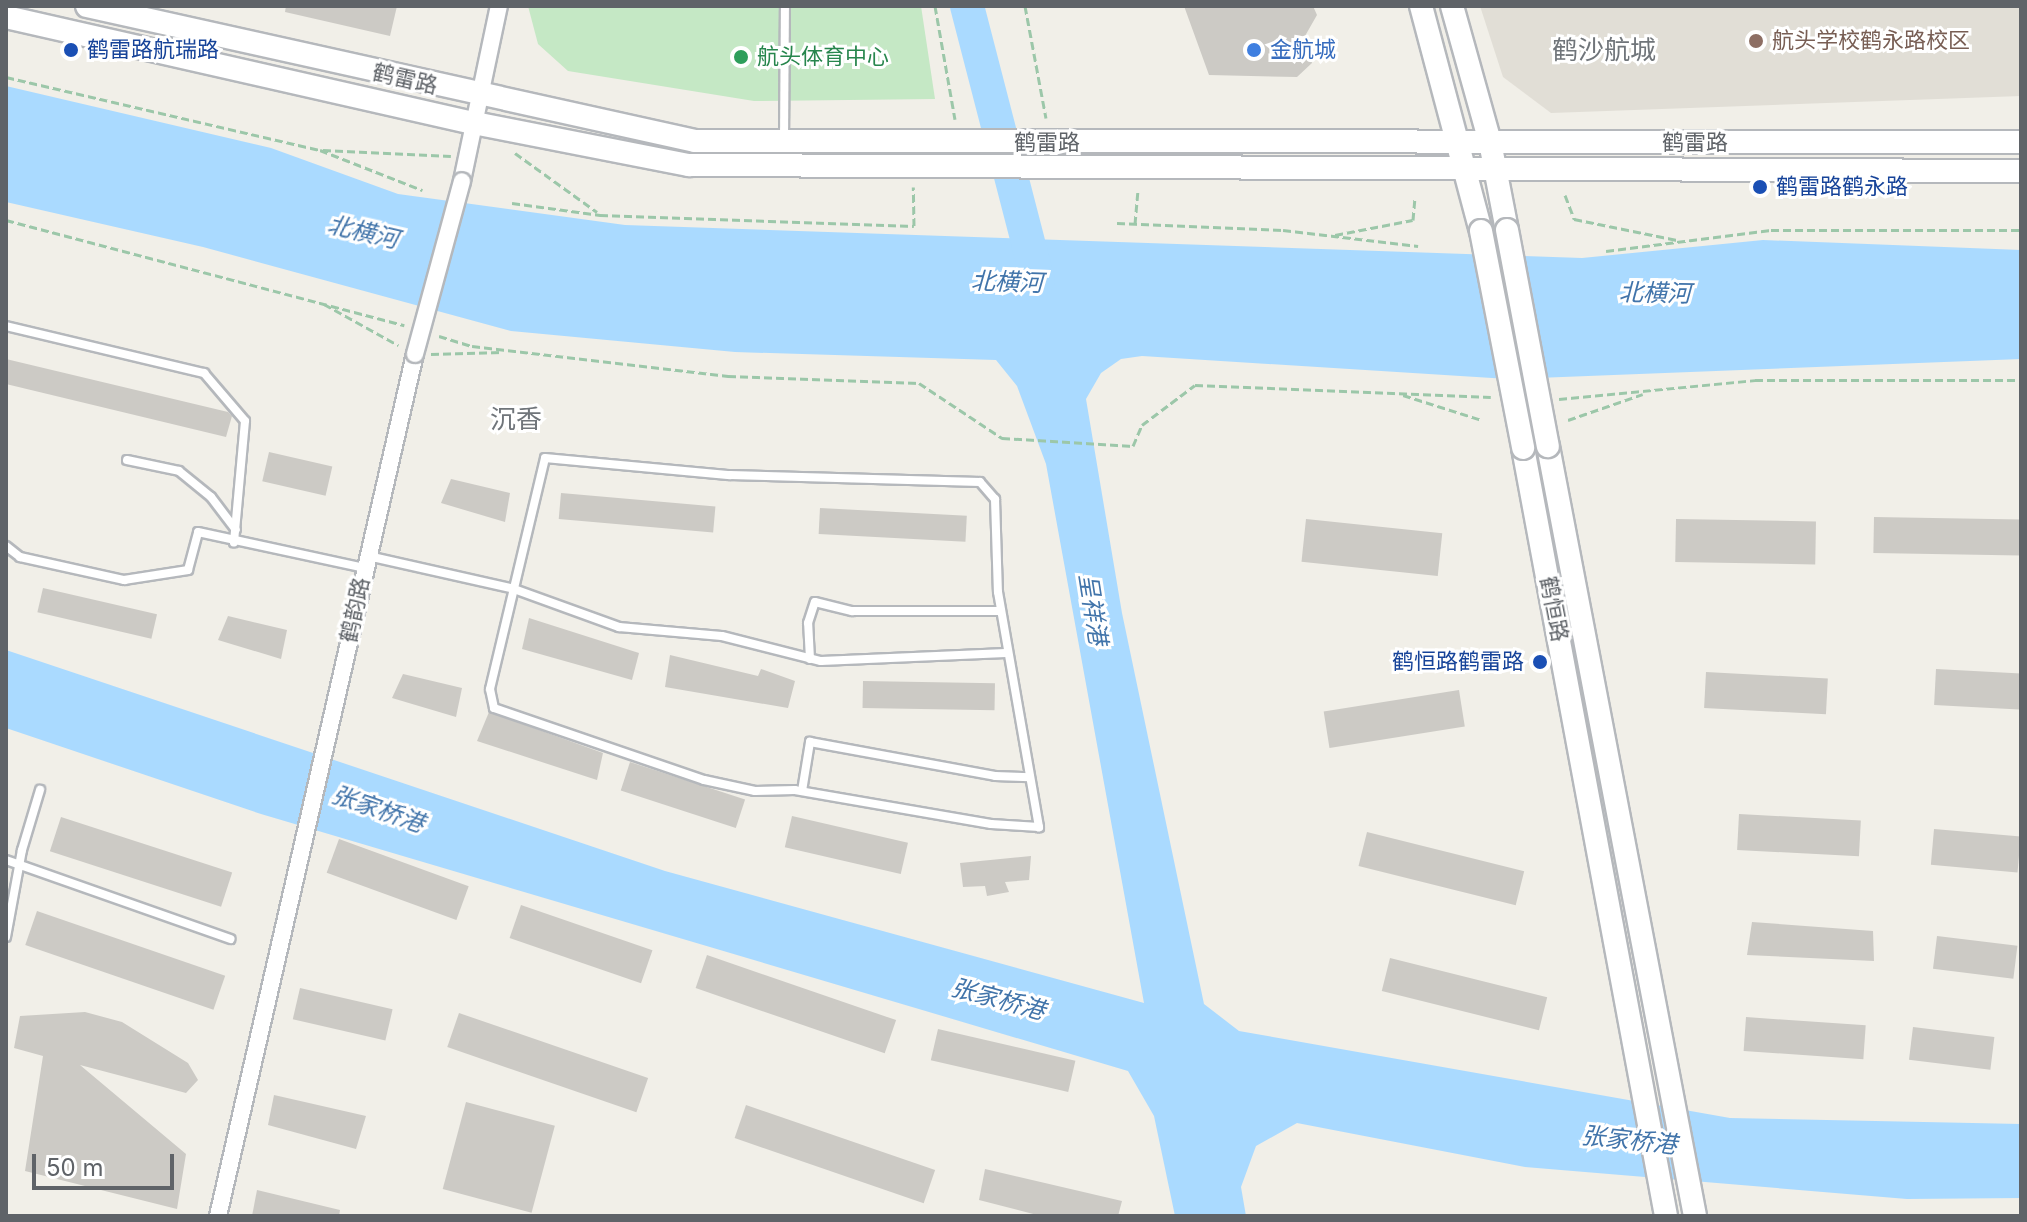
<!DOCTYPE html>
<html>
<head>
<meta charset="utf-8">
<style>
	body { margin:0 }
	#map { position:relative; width:2027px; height:1222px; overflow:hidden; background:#f1efe8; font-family:Inter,"Noto Sans SC",sans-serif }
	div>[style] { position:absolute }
	.education>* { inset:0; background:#e1ded6 }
	.green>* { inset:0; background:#c5e8c5 }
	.water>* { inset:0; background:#aadaff }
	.river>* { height:34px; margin:-17px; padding:0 17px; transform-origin:17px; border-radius:17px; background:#aadaff }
	.building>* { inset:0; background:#cccac5; transform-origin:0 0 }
	.path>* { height:3px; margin-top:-1.5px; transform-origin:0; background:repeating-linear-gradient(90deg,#9cc7a9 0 8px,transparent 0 12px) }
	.roads { filter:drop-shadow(2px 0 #b5b8bc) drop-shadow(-2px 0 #b5b8bc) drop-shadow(0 2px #b5b8bc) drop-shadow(0 -2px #b5b8bc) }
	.service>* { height:8px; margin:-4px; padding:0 4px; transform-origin:4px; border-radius:4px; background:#fff }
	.minor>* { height:16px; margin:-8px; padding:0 8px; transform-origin:8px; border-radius:8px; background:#fff }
	.tertiary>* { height:22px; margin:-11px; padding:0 11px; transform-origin:11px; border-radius:11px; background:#fff }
	.bridges { filter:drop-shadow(2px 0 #b5b8bc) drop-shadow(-2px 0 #b5b8bc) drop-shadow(0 2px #b5b8bc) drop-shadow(0 -2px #b5b8bc) }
	.minor-bridge>* { height:16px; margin:-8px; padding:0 8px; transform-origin:8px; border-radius:8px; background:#fff }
	.tertiary-bridge>* { height:22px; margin:-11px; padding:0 11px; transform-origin:11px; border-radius:11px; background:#fff }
	.dots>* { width:22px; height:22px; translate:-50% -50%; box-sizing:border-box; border:4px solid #fff; border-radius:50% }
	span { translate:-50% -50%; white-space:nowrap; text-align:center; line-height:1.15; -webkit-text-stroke:6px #fff; paint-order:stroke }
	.education-label { font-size:22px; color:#785e54 }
	.left { translate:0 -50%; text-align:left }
	.transit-label { font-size:22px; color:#164399 }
	.right { translate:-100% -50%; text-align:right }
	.shop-label { font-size:22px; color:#366cbe }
	.leisure-label { font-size:22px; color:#27864d }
	.street-label { font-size:22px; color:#5f6368 }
	.water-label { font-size:24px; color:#4174aa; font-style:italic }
	.quarter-label { font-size:26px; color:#70757a }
	.frame { position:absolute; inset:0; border:8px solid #5f6368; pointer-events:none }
	.scale { position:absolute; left:32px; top:1154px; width:142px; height:36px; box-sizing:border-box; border:4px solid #5f6368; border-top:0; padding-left:10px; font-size:24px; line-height:28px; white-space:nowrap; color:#5f6368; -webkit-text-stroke:6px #fff; paint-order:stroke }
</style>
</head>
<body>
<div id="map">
	<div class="education">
		<i style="clip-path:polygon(1480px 6px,2021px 6px,2021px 96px,1551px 113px,1503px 77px)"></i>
	</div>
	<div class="green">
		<i style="clip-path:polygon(528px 6px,921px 6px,935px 99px,754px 101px,568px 71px,538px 44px)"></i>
	</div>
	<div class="water">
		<i style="clip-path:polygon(6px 86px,271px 148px,398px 194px,625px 225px,1582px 258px,1763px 240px,2021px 250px,2021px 359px,1508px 379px,1142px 356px,1121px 359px,1101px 373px,1086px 399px,1122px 613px,1204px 1004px,1239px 1031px,1730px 1118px,2021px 1124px,2021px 1198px,1907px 1199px,1525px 1167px,1297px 1123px,1256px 1146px,1241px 1187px,1246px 1216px,1175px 1216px,1154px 1116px,1128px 1071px,261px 814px,6px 728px,6px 650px,665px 871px,1144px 1003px,1046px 464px,1017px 386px,996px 360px,735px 352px,511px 331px,203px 247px,6px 202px)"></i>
	</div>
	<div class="river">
		<i style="left:967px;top:6px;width:283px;rotate:75.5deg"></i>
	</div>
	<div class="building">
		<i style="clip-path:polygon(286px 6px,397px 6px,390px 36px,285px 12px)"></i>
		<i style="clip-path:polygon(1184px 6px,1313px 6px,1317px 15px,1305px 36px,1312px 63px,1297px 77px,1209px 75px)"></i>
		<i style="clip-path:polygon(6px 359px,228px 412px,232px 416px,226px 437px,6px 384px)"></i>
		<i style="left:269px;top:452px;width:65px;height:30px;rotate:13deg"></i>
		<i style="clip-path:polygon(451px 479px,510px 493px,505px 522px,441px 503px)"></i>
		<i style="left:561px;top:493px;width:155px;height:26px;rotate:5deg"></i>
		<i style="left:820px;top:508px;width:147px;height:26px;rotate:3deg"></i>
		<i style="left:1874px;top:517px;width:147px;height:36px;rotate:1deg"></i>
		<i style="left:1306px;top:519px;width:137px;height:43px;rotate:6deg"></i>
		<i style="left:1676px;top:519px;width:140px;height:43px;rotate:1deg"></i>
		<i style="left:43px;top:588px;width:117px;height:25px;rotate:13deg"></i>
		<i style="clip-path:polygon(228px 616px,287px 630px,281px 659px,218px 640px)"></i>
		<i style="clip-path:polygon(529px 618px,639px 653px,632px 680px,522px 649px)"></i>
		<i style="clip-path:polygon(670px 655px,758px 676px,761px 669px,795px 681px,788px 708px,665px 687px)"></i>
		<i style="left:1936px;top:669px;width:85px;height:36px;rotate:3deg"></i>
		<i style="left:1706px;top:672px;width:122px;height:36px;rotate:3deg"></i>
		<i style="clip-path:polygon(403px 674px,462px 688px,456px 717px,392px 698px)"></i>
		<i style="left:863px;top:681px;width:132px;height:27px;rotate:1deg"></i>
		<i style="left:1459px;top:690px;width:37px;height:137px;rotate:81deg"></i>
		<i style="clip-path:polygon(489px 712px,603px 753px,597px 780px,477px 741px)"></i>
		<i style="left:630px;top:762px;width:121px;height:30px;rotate:18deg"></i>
		<i style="left:1739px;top:814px;width:122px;height:36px;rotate:3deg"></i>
		<i style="left:792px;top:816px;width:119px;height:32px;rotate:13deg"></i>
		<i style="left:61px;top:817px;width:180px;height:36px;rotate:18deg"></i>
		<i style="left:1934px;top:829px;width:87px;height:36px;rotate:5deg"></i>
		<i style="left:1367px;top:832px;width:162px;height:35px;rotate:14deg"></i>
		<i style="left:339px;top:839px;width:138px;height:36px;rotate:20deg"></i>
		<i style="clip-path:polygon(1031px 856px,1029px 880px,1005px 882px,1009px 892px,987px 896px,985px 886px,963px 887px,960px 863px)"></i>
		<i style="left:521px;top:905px;width:139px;height:35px;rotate:19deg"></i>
		<i style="left:37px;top:911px;width:199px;height:36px;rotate:19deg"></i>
		<i style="clip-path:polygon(1752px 922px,1873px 931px,1874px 961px,1747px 955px)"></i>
		<i style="left:1937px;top:936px;width:81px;height:33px;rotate:7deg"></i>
		<i style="left:707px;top:955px;width:200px;height:35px;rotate:19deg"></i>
		<i style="left:1390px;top:958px;width:162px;height:34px;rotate:14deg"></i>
		<i style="left:300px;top:988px;width:95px;height:32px;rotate:13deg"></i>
		<i style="clip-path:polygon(85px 1012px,122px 1022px,188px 1063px,198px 1080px,186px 1093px,80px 1065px,186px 1154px,177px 1209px,25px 1171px,43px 1056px,14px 1048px,20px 1016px)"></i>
		<i style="left:459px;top:1013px;width:200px;height:36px;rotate:19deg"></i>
		<i style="left:1746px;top:1017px;width:120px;height:34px;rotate:4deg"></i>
		<i style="left:1913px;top:1027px;width:82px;height:33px;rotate:7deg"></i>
		<i style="left:938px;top:1029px;width:141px;height:32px;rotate:13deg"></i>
		<i style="clip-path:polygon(274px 1095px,366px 1116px,356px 1149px,268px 1125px)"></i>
		<i style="left:466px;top:1102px;width:92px;height:90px;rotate:15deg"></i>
		<i style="left:746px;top:1105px;width:200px;height:35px;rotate:19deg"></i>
		<i style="clip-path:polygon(985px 1169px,1122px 1201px,1118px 1216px,1041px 1216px,979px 1200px)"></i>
		<i style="clip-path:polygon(257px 1190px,340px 1210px,339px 1216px,252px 1216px)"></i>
	</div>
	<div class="path">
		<i style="left:935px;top:6px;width:115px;rotate:80deg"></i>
		<i style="left:1025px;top:6px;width:114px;rotate:79.4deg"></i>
		<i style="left:6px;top:77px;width:322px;rotate:13.1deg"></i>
		<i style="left:320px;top:150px;width:110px;rotate:21.4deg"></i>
		<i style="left:323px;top:150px;width:128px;rotate:2.7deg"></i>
		<i style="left:515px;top:153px;width:101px;rotate:35.7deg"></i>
		<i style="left:1565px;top:195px;width:26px;rotate:69deg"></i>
		<i style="left:1574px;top:219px;width:105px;rotate:11.5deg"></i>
		<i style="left:512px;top:203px;width:89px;rotate:7.8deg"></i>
		<i style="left:600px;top:215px;width:314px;rotate:2deg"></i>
		<i style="left:914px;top:226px;width:39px;rotate:-91deg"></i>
		<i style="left:6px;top:220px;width:412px;rotate:14.8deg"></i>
		<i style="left:1117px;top:223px;width:166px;rotate:2.4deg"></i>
		<i style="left:1283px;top:230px;width:136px;rotate:6.8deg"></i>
		<i style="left:1135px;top:224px;width:34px;rotate:-85deg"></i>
		<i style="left:1335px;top:235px;width:79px;rotate:-10.9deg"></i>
		<i style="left:1413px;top:220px;width:21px;rotate:-85deg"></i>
		<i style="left:1606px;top:251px;width:166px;rotate:-7.3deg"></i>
		<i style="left:1771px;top:230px;width:250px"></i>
		<i style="left:324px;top:304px;width:85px;rotate:29deg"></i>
		<i style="left:439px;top:336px;width:34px;rotate:17deg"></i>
		<i style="left:472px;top:346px;width:258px;rotate:6.7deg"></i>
		<i style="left:728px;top:376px;width:191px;rotate:2.1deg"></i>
		<i style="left:919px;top:383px;width:100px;rotate:33.5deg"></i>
		<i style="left:1002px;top:438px;width:131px;rotate:3.5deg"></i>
		<i style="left:1133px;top:446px;width:23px;rotate:-67deg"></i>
		<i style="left:1142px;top:425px;width:66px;rotate:-37deg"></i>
		<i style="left:1195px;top:385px;width:296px;rotate:2.3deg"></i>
		<i style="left:431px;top:354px;width:72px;rotate:-1.6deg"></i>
		<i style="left:1403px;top:395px;width:83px;rotate:17.6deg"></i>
		<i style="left:1559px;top:399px;width:197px;rotate:-5.5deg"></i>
		<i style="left:1755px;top:380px;width:266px"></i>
		<i style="left:1568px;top:420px;width:79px;rotate:-19.1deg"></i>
	</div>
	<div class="roads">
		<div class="service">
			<i style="left:784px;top:141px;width:135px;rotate:-89.6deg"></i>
			<i style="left:6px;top:326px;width:204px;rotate:13.4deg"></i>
			<i style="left:204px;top:373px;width:63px;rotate:49.5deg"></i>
			<i style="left:245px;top:421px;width:122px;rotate:95.2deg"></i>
			<i style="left:545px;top:458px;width:186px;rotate:5.3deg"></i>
			<i style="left:730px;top:475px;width:250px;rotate:1.6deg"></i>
			<i style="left:980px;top:482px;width:23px;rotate:49deg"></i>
			<i style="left:995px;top:499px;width:93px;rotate:88.2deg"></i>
			<i style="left:998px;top:592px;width:239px;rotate:80.1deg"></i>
			<i style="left:1039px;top:827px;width:48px;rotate:-176.4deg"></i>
			<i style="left:991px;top:824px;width:199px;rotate:-170.2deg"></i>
			<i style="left:795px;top:790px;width:40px;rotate:178.6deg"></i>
			<i style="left:755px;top:791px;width:52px;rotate:-167.8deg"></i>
			<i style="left:704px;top:780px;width:222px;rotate:-161.1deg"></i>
			<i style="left:494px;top:708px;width:19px;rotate:-102deg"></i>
			<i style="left:490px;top:689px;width:237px;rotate:-76.6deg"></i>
			<i style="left:127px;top:460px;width:53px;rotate:11.9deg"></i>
			<i style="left:179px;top:471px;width:41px;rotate:39.1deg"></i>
			<i style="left:211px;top:497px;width:41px;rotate:52.9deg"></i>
			<i style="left:6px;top:546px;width:18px;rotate:38deg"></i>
			<i style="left:20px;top:557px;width:107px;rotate:12.5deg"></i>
			<i style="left:124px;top:580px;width:65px;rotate:-8.9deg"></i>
			<i style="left:188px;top:570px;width:39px;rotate:-75deg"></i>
			<i style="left:198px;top:532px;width:170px;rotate:12.2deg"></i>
			<i style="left:368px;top:556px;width:150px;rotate:12.7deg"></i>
			<i style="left:514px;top:589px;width:112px;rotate:19.9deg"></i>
			<i style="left:619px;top:627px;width:103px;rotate:5deg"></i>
			<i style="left:722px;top:636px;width:102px;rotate:14.2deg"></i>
			<i style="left:821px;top:661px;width:185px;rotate:-2.5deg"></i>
			<i style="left:810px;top:659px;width:36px;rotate:-93deg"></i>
			<i style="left:808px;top:623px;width:22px;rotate:-72deg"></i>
			<i style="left:815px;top:602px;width:38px;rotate:14deg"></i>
			<i style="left:852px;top:611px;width:149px"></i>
			<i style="left:802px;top:791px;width:50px;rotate:-80.7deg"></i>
			<i style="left:810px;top:742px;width:188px;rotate:10.4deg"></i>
			<i style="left:995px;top:776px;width:35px;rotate:2deg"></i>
			<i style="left:6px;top:860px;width:238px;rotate:19.4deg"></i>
			<i style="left:6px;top:937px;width:88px;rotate:-79.6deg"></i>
			<i style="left:22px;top:850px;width:63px;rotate:-73.3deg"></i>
		</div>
		<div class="minor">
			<i style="left:462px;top:181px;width:179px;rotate:-78.1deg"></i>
			<i style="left:218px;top:1216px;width:884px;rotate:-77.13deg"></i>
		</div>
		<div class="tertiary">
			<i style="left:87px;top:6px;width:623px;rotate:12.52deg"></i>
			<i style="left:695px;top:141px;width:1326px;rotate:0.04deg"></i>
			<i style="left:1421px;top:6px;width:233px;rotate:75.1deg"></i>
			<i style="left:1452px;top:6px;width:141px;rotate:74.4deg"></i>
			<i style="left:1490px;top:142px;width:90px;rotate:79.1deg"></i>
			<i style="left:6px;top:17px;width:480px;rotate:12.8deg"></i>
			<i style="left:474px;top:123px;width:219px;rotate:11.1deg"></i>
			<i style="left:689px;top:165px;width:1332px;rotate:0.26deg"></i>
			<i style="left:1548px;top:446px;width:784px;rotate:79.19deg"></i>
			<i style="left:1523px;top:448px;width:781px;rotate:79.45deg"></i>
		</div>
	</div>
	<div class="bridges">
		<div class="minor-bridge">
			<i style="left:415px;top:354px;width:179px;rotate:-74.8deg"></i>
		</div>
		<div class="tertiary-bridge">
			<i style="left:1507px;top:230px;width:220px;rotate:79.3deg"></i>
			<i style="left:1481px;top:231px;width:221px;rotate:79deg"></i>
		</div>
	</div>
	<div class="dots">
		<i style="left:1756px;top:41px;background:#8d6e63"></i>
		<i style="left:71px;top:50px;background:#1a4fb4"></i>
		<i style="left:1254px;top:50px;background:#3f7fe0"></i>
		<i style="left:741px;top:57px;background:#2e9e5b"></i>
		<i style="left:1760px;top:187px;background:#1a4fb4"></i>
		<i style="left:1540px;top:662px;background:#1a4fb4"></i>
	</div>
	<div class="education-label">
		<span class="left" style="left:1772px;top:41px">航头学校鹤永路校区</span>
	</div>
	<div class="transit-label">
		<span class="left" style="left:87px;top:50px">鹤雷路航瑞路</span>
		<span class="left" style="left:1776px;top:187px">鹤雷路鹤永路</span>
		<span class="right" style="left:1524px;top:662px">鹤恒路鹤雷路</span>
	</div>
	<div class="shop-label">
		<span class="left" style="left:1270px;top:50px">金航城</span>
	</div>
	<div class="leisure-label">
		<span class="left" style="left:757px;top:57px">航头体育中心</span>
	</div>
	<div class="street-label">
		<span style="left:405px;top:79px;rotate:13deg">鹤雷路</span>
		<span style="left:1047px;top:143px">鹤雷路</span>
		<span style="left:1695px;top:143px">鹤雷路</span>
		<span style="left:1554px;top:609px;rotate:79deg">鹤恒路</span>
		<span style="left:355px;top:610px;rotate:-78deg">鹤韵路</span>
	</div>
	<div class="water-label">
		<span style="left:363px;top:232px;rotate:13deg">北横河</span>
		<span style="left:1007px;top:282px;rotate:2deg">北横河</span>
		<span style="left:1655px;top:293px;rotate:1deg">北横河</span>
		<span style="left:1093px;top:609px;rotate:81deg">呈祥港</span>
		<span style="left:378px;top:809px;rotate:19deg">张家桥港</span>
		<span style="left:998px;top:999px;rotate:15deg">张家桥港</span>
		<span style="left:1629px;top:1140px;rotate:6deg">张家桥港</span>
	</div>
	<div class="quarter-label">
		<span style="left:1604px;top:50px">鹤沙航城</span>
		<span style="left:516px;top:419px">沉香</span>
	</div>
	<div class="frame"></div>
	<div class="scale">50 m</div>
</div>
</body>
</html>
